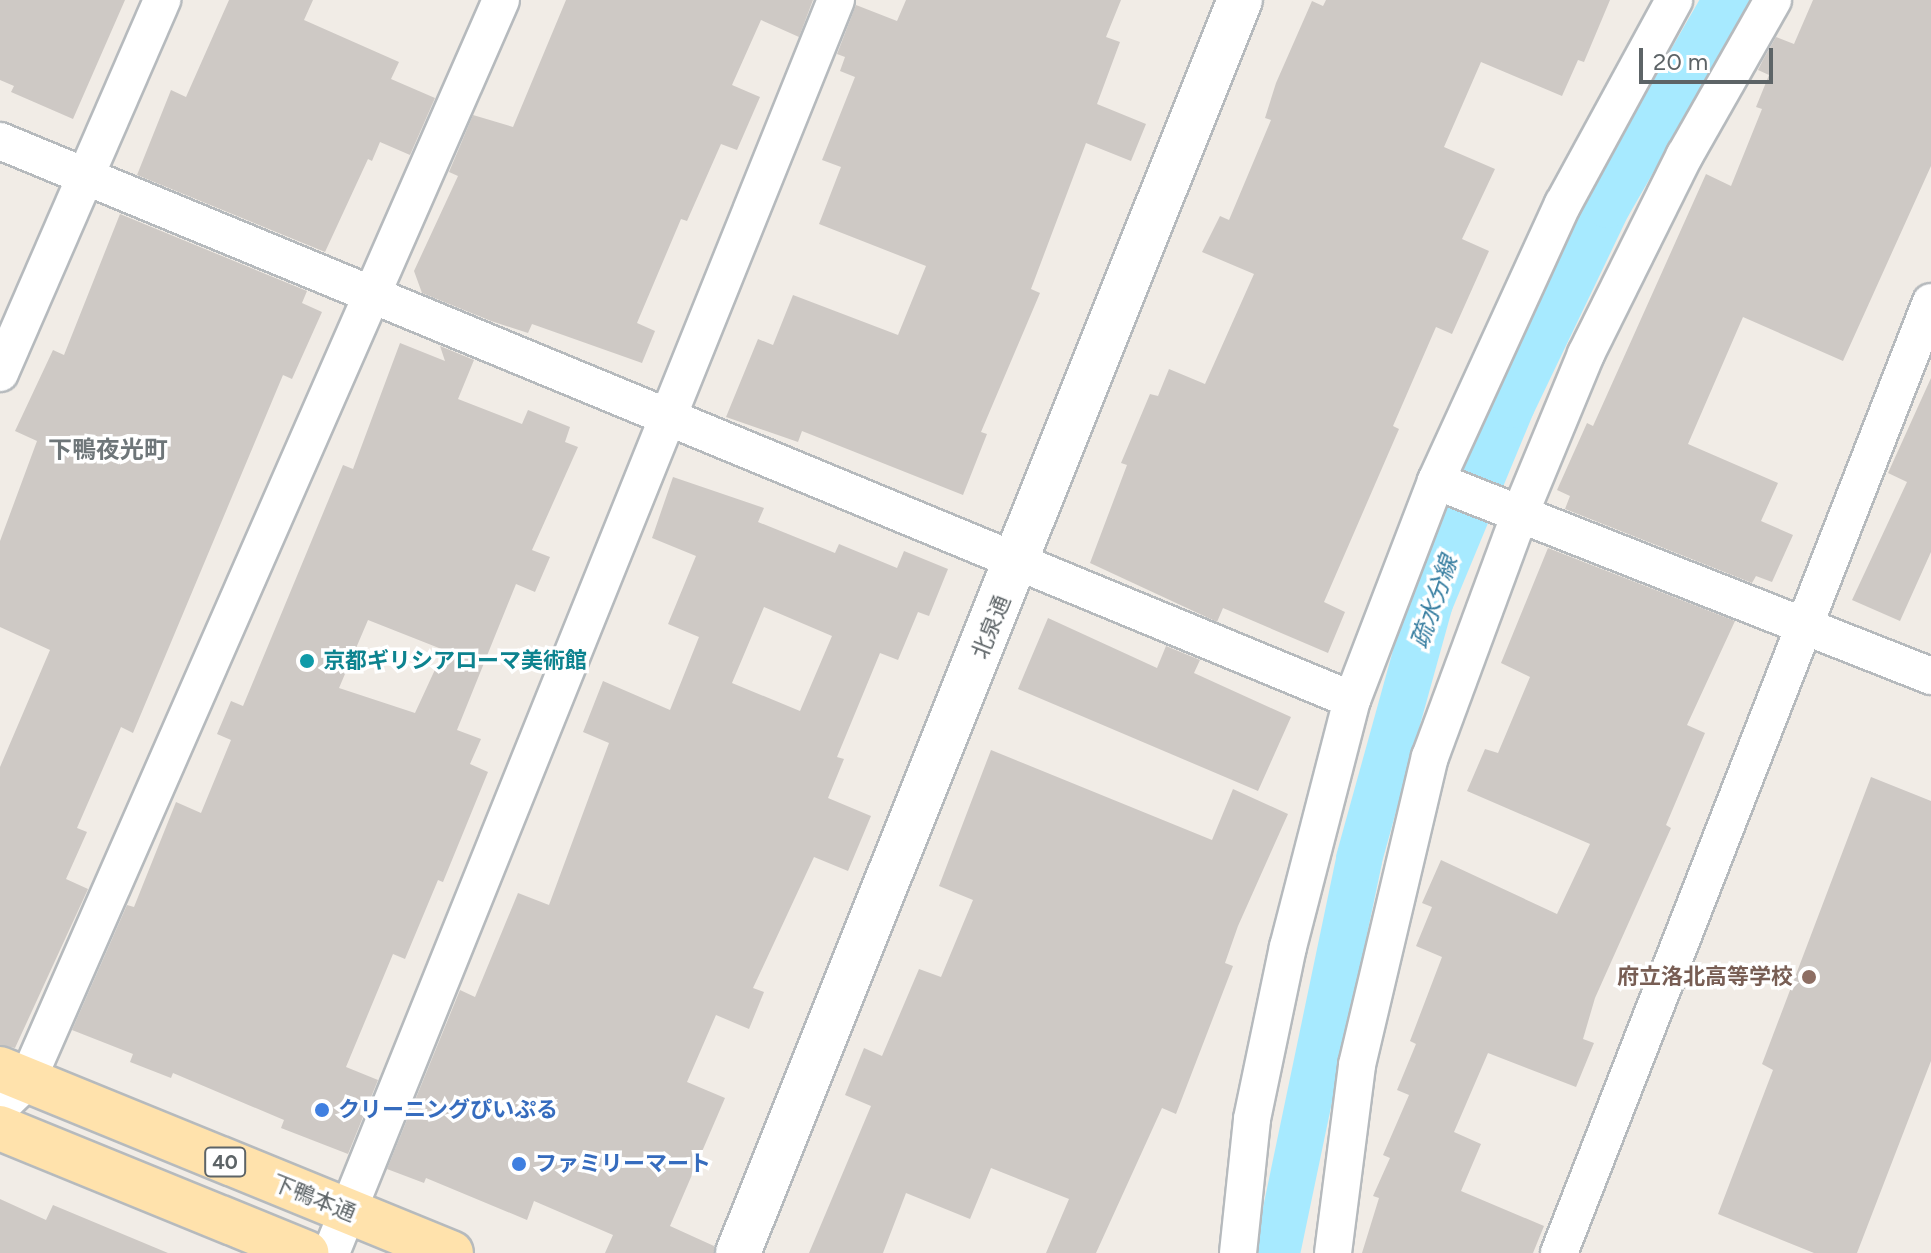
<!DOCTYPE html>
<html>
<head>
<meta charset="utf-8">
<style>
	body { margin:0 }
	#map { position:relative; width:1931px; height:1253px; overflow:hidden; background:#f1ece6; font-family:Figtree,"Noto Sans JP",sans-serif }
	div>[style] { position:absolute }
	.canal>* { height:46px; margin:-23px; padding:0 23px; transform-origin:23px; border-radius:23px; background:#a7eaff }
	.building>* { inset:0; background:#cec9c5 }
	.roads { filter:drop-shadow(2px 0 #b6babd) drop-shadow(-2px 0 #b6babd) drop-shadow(0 2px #b6babd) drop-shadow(0 -2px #b6babd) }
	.street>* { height:36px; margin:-18px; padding:0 18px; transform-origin:18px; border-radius:18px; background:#fff }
	.secondary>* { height:44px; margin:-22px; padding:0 22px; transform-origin:22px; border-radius:22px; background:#fff }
	.primary>* { height:44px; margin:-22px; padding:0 22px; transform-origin:22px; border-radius:22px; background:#ffe2ac }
	.dots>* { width:22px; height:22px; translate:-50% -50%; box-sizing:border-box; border:4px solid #fff; border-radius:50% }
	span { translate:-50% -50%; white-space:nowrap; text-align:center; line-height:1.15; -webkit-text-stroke:7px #fff; paint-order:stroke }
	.shield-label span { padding:2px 6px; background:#fff; border:2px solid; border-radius:6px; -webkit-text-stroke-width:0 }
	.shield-label { font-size:20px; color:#5d6467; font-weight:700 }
	.street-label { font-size:22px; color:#5d6467 }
	.culture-label { font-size:22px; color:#0d838f; font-weight:700 }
	.left { translate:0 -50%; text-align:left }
	.education-label { font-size:22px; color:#785e54; font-weight:700 }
	.right { translate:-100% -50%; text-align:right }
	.shop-label { font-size:22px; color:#366cbe; font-weight:700 }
	.neighbourhood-label { font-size:24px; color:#6e7679; font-weight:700 }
	.water-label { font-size:24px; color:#347c9f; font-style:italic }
	.scale { position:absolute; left:1639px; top:48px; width:134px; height:36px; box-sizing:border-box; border:4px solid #5d6467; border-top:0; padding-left:10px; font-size:24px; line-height:28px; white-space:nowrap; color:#5d6467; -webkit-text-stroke:6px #fff; paint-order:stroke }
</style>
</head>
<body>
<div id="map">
	<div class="canal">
		<i style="left:1277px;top:1253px;width:402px;rotate:-78.2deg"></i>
		<i style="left:1359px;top:859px;width:266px;rotate:-74.5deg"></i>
		<i style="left:1430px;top:603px;width:214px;rotate:-67.5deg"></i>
		<i style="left:1512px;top:405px;width:222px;rotate:-64.4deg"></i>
		<i style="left:1608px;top:205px;width:237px;rotate:-60.1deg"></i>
	</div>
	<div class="building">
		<i style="clip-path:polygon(0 0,125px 0,73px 119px,11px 92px,14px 86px,0 80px)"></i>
		<i style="clip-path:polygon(229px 0,313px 0,304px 20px,399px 62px,391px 79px,435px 98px,410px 155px,380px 142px,372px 161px,368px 159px,325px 252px,137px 175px,171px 90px,186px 97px)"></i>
		<i style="clip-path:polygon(566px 0,813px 0,799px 37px,761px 20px,732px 85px,760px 97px,737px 150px,721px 144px,687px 221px,681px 219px,637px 323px,655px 331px,642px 363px,532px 324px,528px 333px,491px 321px,422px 293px,414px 271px,458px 176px,449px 172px,473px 115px,513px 127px)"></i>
		<i style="clip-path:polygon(906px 0,1121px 0,1106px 37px,1120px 42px,1097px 104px,1146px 124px,1131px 161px,1086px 143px,1031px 289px,1040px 293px,981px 432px,987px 434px,963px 495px,802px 431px,798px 442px,726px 417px,758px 339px,773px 345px,793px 295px,898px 335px,926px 266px,819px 224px,841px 167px,822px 160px,855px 77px,840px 71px,845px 57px,837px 54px,856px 5px,897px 21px)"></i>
		<i style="clip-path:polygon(1326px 0,1610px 0,1584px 62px,1578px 60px,1562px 96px,1481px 62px,1444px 147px,1495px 169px,1462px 239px,1489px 251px,1452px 334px,1436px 327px,1393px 426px,1399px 429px,1324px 602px,1345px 612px,1328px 653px,1223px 608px,1217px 622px,1090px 563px,1127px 465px,1121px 463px,1150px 394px,1158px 396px,1169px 369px,1205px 384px,1254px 274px,1202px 252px,1220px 216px,1229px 220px,1271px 120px,1265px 118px,1276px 83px,1312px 1px,1323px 6px)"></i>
		<i style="clip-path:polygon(1813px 0,1931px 0,1931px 166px,1843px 361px,1743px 317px,1688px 444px,1778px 483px,1761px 521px,1793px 535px,1772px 582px,1756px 576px,1752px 583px,1565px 509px,1570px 496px,1557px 490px,1587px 423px,1593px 426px,1706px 174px,1731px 186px,1762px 109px,1756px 107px,1769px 75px,1758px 70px,1763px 60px,1776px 37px,1794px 44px)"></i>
		<i style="clip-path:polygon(120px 214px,307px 291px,302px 303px,322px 312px,292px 379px,283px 375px,133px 733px,121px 727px,77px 828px,87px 832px,66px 879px,88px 889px,15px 1048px,0 1045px,0 767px,50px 650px,0 627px,0 541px,37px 441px,15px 431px,53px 350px,64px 355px)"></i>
		<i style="clip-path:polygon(evenodd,400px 343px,445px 361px,440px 346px,474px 360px,458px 399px,522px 424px,528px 410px,570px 427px,565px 442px,578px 447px,532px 550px,550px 557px,535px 592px,516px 584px,457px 730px,481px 739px,470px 764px,488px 772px,443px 882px,438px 880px,405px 959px,393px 954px,346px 1067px,378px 1080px,348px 1154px,281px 1128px,284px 1120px,173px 1073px,171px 1078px,130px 1062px,133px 1054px,72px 1030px,127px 905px,134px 907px,176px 802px,201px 813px,231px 740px,217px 734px,231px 701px,243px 706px,343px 465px,353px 469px,400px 343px,368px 620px,444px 650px,415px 713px,339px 688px,368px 620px)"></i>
		<i style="clip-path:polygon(1931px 378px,1931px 552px,1900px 621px,1852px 600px,1907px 482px,1888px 473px)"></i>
		<i style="clip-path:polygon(evenodd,673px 477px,764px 508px,758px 522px,835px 553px,839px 544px,897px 568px,904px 551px,948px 569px,929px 616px,918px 612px,898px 660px,880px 653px,837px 757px,844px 759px,828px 798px,871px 816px,848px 871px,814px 857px,753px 988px,764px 992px,749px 1029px,716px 1015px,687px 1082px,725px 1098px,670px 1226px,714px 1246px,714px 1253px,605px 1253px,613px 1235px,534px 1201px,527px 1220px,426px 1178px,424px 1183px,387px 1169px,460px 990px,475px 997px,518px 893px,549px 905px,609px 743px,583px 732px,603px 681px,670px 710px,699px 637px,668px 624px,696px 556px,652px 538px,673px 477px,764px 607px,832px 636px,800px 711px,732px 683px,764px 607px)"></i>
		<i style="clip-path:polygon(1548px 548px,1735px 621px,1687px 725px,1705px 733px,1666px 825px,1671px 828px,1595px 998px,1583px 1039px,1594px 1043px,1576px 1087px,1488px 1053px,1454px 1132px,1481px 1144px,1461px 1191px,1544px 1226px,1533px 1253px,1362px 1253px,1379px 1198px,1373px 1196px,1390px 1158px,1383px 1155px,1409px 1095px,1397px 1090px,1416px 1044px,1410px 1041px,1442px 957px,1416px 946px,1432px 907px,1422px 903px,1441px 860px,1557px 914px,1590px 844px,1467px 791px,1485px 749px,1498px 753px,1530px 677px,1501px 663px)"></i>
		<i style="clip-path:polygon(1048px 618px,1157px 668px,1166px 646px,1200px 660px,1194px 673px,1291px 717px,1258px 791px,1018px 689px)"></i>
		<i style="clip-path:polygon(991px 750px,1212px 840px,1233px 789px,1288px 814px,1238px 926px,1225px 963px,1233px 966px,1176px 1114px,1162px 1108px,1096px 1253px,1046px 1253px,1069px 1199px,991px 1168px,970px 1219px,906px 1193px,883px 1253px,809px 1253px,871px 1106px,845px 1095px,864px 1048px,882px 1056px,919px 969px,941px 977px,973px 900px,939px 886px)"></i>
		<i style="clip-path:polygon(1871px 777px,1931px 801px,1931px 1061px,1857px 1253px,1814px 1253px,1718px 1214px,1773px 1070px,1762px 1064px)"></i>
		<i style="clip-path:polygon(0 1199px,46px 1220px,53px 1205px,168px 1253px,0 1253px)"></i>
	</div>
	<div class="roads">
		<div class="street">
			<i style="left:0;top:141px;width:1463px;rotate:22.46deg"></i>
			<i style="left:0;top:373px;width:407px;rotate:-66.5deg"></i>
			<i style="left:1436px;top:481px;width:532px;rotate:21.5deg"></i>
			<i style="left:0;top:1107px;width:37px;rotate:-44deg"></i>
			<i style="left:27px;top:1081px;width:1180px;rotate:-66.32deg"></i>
			<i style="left:331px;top:1253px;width:1351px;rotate:-68.05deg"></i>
			<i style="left:1238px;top:1253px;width:135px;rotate:-84deg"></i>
			<i style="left:1252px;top:1119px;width:176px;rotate:-78.2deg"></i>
			<i style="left:1288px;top:947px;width:255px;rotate:-75.5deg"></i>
			<i style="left:1352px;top:700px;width:235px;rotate:-69deg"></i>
			<i style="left:1436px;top:481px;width:305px;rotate:-65.4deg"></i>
			<i style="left:1563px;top:204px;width:232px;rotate:-61.4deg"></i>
			<i style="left:1333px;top:1253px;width:190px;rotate:-82.7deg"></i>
			<i style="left:1357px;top:1065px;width:317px;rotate:-76.7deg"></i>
			<i style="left:1430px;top:757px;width:257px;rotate:-69.7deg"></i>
			<i style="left:1519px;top:516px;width:175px;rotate:-67.5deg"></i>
			<i style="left:1586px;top:354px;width:222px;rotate:-63.6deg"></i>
			<i style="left:1685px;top:155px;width:178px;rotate:-60.4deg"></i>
			<i style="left:1559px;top:1253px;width:1021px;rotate:-68.64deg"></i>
		</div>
		<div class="secondary">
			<i style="left:738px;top:1253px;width:1350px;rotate:-68.17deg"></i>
		</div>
		<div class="primary">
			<i style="left:0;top:1069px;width:487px;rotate:22.2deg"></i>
			<i style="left:0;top:1128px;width:331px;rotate:22.2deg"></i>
		</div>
	</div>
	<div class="dots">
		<i style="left:307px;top:661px;background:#0f9aa8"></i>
		<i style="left:1809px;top:977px;background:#8d6e63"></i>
		<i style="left:322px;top:1110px;background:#3f7fe0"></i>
		<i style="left:519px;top:1164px;background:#3f7fe0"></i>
	</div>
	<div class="shield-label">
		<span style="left:225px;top:1162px">40</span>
	</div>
	<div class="street-label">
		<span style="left:991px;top:627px;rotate:-68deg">北泉通</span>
		<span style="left:314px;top:1198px;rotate:22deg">下鴨本通</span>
	</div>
	<div class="culture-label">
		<span class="left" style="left:323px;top:661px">京都ギリシアローマ美術館</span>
	</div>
	<div class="education-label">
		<span class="right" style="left:1793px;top:977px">府立洛北高等学校</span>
	</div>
	<div class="shop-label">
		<span class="left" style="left:338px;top:1110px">クリーニングぴいぷる</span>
		<span class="left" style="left:535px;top:1164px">ファミリーマート</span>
	</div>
	<div class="neighbourhood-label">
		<span style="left:108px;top:450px">下鴨夜光町</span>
	</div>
	<div class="water-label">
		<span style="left:1434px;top:602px;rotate:-71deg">疏水分線</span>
	</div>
	<div class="scale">20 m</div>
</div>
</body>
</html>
